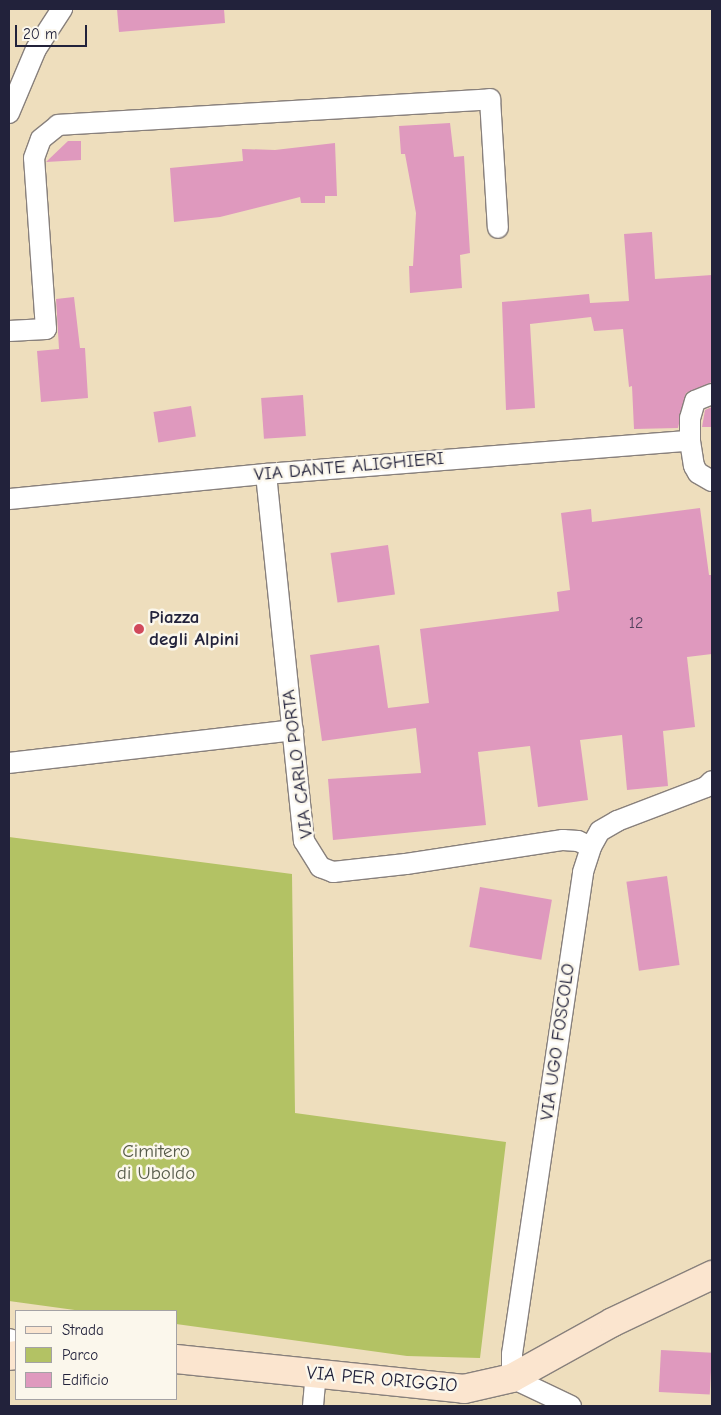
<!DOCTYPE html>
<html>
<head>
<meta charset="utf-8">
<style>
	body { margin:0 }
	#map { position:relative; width:721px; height:1415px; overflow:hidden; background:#eedebd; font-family:"Comic Neue",sans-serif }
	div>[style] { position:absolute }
	.green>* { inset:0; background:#b3c264 }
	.building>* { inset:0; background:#df99be; transform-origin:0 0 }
	.roads { filter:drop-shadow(1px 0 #88807c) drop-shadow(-1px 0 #88807c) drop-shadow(0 1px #88807c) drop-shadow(0 -1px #88807c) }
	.street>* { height:20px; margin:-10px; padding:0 10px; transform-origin:10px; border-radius:10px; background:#fff }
	.secondary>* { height:28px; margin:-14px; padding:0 14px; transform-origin:14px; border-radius:14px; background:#fbe5cf }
	.dots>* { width:14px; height:14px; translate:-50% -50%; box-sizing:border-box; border:2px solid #fbf7ec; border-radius:50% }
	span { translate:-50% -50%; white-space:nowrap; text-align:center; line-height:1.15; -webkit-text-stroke:5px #fbf7ec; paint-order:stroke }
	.number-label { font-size:16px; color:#51405c }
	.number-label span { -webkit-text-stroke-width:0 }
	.street-label { font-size:19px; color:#22223b }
	.poi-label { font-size:19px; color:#22223b; font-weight:700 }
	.left { translate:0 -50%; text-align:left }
	.park-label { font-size:19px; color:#555a49 }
	.frame { position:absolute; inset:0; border:10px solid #22223b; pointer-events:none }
	.legend { position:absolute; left:15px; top:1310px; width:162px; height:90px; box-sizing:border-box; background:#fbf7ec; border:1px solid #a4a2a5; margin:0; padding:6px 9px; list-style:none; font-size:15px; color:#22223b }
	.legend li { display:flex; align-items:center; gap:10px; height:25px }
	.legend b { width:25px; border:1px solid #a4a2a5 }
	.scale { position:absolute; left:15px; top:25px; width:72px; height:22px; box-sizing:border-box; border:2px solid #22223b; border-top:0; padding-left:6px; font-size:15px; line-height:18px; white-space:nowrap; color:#22223b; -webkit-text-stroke:4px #fbf7ec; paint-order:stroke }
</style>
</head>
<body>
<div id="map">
	<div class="green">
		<i style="clip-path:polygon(9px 837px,292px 874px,295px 1113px,506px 1142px,480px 1358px,407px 1356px,176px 1324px,176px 1311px,82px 1311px,9px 1301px)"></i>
	</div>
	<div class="building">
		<i style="clip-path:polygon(117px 9px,224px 9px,225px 23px,119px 32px)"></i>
		<i style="clip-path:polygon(450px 123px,454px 157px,464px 156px,470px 253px,460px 255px,462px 288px,410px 293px,409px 266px,413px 266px,416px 213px,405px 154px,401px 154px,399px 126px)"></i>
		<i style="clip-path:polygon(68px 141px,81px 141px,81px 160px,46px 162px)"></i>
		<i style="clip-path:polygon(335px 143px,337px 196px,325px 196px,325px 203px,301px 203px,300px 197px,220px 217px,174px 222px,170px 168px,243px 161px,242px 149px,275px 150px)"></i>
		<i style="clip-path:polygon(652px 232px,655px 279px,712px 275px,712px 382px,686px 393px,678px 428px,634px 429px,632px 386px,629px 387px,623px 329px,594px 331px,591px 317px,530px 324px,535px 408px,506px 410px,502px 302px,589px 294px,590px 303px,629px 301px,624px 234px)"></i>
		<i style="clip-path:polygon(74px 297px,80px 348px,85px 348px,88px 398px,41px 402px,37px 351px,59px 349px,56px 299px)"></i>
		<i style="left:303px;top:395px;width:41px;height:42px;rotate:86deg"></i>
		<i style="left:191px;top:406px;width:31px;height:38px;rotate:81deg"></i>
		<i style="clip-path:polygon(712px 407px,712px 427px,702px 427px,705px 410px)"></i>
		<i style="clip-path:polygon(700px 508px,709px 575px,712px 575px,712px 654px,687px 657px,695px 727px,663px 731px,668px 786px,627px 790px,622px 735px,580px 740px,588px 800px,538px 807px,530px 746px,478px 752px,486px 825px,333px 840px,328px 779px,421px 773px,416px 728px,322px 741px,310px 655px,379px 645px,388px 708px,429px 703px,420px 629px,559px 611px,557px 592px,570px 590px,561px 513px,591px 509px,592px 522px)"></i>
		<i style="left:388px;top:545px;width:50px;height:58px;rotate:82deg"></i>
		<i style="left:667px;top:876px;width:90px;height:41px;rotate:82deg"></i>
		<i style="left:480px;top:887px;width:73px;height:61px;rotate:10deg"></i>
		<i style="left:661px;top:1350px;width:51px;height:42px;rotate:3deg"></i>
	</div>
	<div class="roads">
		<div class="street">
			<i style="left:9px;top:113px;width:69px;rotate:-67.1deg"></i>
			<i style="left:36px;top:49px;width:48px;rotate:-57deg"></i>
			<i style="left:9px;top:331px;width:37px;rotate:-3deg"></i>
			<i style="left:46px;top:329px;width:171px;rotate:-94deg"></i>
			<i style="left:34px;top:158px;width:20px;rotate:-70deg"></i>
			<i style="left:41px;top:139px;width:22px;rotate:-39deg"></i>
			<i style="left:58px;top:125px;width:433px;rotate:-3.4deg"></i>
			<i style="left:490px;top:99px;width:129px;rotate:86.5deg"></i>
			<i style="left:712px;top:394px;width:18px;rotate:158deg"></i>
			<i style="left:695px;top:401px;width:18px;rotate:106deg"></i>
			<i style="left:690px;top:418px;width:23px;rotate:90deg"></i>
			<i style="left:690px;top:441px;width:25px;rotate:81deg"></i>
			<i style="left:694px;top:466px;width:8px;rotate:60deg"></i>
			<i style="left:698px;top:473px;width:16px;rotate:30deg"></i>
			<i style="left:266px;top:474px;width:369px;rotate:84.1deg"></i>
			<i style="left:304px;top:841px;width:31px;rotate:58deg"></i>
			<i style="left:320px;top:867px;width:14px;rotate:21deg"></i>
			<i style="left:333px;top:872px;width:73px;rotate:-6.3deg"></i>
			<i style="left:406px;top:864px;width:159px;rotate:-8.7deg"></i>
			<i style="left:563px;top:840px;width:15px;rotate:4deg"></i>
			<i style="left:578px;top:841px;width:14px;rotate:25deg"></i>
			<i style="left:9px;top:499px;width:258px;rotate:-5.6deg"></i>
			<i style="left:266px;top:474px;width:425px;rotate:-4.5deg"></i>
			<i style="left:9px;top:763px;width:286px;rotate:-6.6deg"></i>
			<i style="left:9px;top:1339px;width:7px;rotate:16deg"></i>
			<i style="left:313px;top:1406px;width:32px;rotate:-85deg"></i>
			<i style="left:571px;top:1406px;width:65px;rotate:-154.6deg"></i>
			<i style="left:512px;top:1378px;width:24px;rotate:-90deg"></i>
			<i style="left:512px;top:1354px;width:487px;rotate:-81.6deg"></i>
			<i style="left:583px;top:872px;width:26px;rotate:-72deg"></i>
			<i style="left:591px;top:847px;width:18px;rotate:-61deg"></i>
			<i style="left:600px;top:831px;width:20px;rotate:-30deg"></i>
			<i style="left:617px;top:821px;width:95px;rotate:-20.9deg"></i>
			<i style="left:706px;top:787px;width:8px;rotate:-45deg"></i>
		</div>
		<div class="secondary">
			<i style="left:9px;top:1356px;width:7px;rotate:-8deg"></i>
			<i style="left:176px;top:1359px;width:290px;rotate:5.9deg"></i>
			<i style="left:464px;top:1389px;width:49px;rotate:-12.9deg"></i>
			<i style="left:512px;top:1378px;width:115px;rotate:-29deg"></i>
			<i style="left:613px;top:1322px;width:110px;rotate:-25.4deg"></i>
		</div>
	</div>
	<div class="dots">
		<i style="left:139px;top:629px;background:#d1495b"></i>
	</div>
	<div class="number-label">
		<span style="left:636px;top:623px">12</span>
	</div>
	<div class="street-label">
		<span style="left:349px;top:467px;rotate:-5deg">VIA DANTE ALIGHIERI</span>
		<span style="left:298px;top:764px;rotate:-97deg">VIA CARLO PORTA</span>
		<span style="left:558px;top:1042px;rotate:-82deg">VIA UGO FOSCOLO</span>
		<span style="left:382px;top:1380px;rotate:5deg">VIA PER ORIGGIO</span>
	</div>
	<div class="poi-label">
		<span class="left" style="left:149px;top:629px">Piazza<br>degli Alpini</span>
	</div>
	<div class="park-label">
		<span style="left:156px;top:1163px">Cimitero<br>di Uboldo</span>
	</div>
	<div class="frame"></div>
	<ul class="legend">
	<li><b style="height:6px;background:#fbe5cf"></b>Strada</li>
	<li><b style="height:14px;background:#b3c264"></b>Parco</li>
	<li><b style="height:14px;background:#df99be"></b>Edificio</li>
	</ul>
	<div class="scale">20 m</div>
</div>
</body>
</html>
